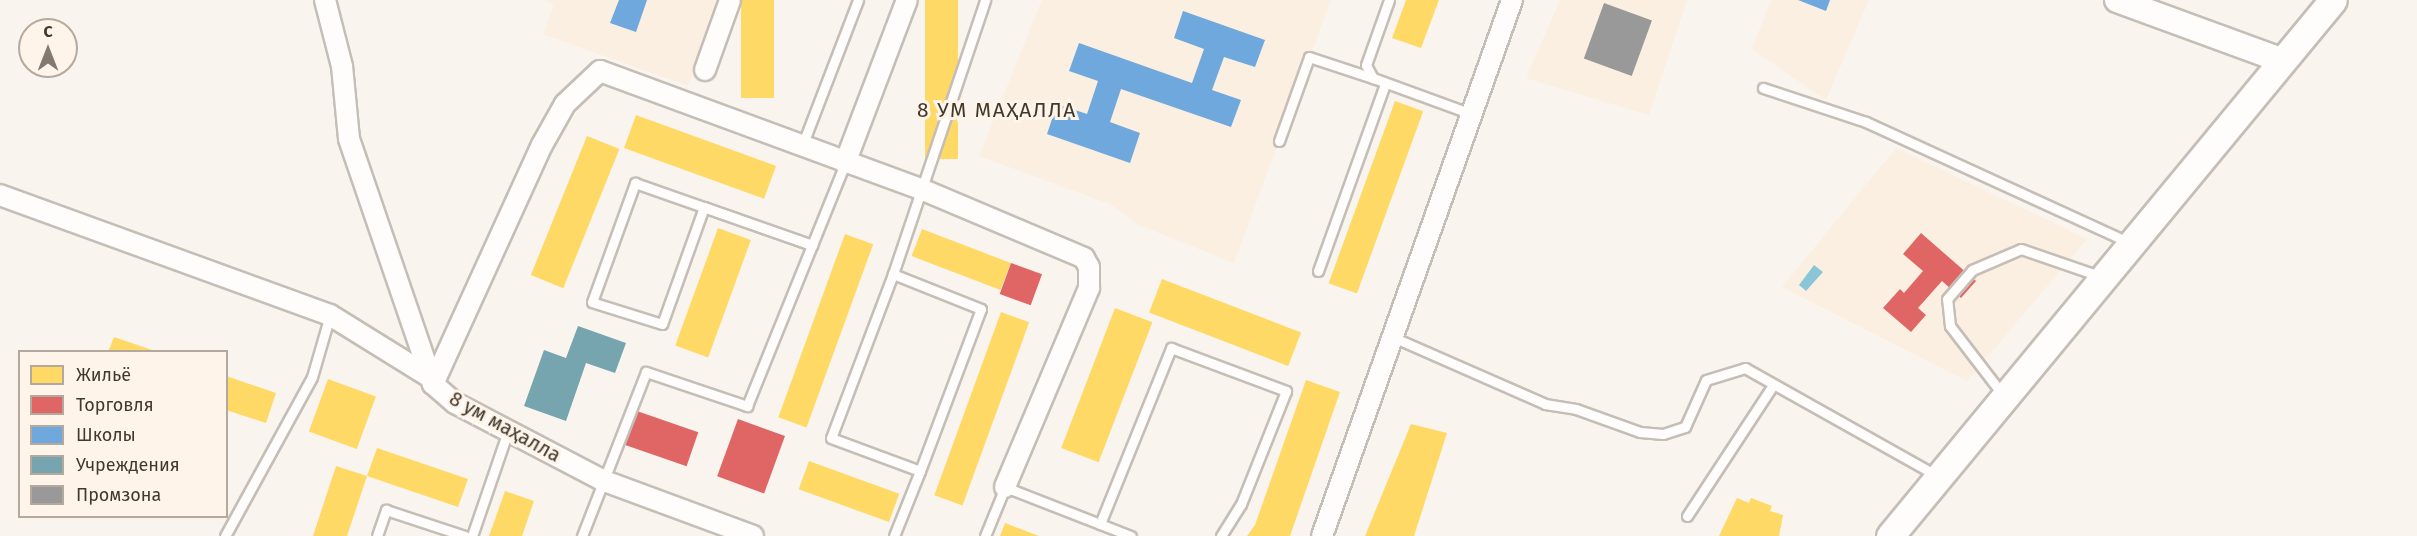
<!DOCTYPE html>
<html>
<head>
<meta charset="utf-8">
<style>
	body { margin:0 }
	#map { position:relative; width:2417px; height:536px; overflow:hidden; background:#f9f4ee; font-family:"Fira Sans",sans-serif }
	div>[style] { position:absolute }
	.built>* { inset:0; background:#fbefe1 }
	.water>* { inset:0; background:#8ac6d7 }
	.homes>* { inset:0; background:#ffd966; transform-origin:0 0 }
	.shops>* { inset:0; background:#e06666; transform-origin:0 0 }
	.schools>* { inset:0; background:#6fa8dc }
	.public>* { inset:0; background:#76a5af }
	.industry>* { inset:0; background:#999; transform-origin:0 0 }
	.roads { filter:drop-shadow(2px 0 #c5beb6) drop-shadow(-2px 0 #c5beb6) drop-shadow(0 2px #c5beb6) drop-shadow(0 -2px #c5beb6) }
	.service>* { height:9px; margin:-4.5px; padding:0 4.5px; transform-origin:4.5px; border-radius:4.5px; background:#fefdfc }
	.minor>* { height:20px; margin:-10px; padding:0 10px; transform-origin:10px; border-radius:10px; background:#fefdfc }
	.tertiary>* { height:24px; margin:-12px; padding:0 12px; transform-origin:12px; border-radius:12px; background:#fefdfc }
	.secondary>* { height:27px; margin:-13.5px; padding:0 13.5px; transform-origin:13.5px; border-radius:13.5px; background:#fefdfc }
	span { translate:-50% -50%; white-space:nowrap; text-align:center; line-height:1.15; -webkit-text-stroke:6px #fef4e9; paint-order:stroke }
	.street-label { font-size:20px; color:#42392d }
	.neighbourhood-label { font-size:21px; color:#42392d; letter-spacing:1.5px }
	.legend { position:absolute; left:18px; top:350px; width:210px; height:168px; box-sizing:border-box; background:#fef4e9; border:2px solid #b3a99e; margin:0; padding:8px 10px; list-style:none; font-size:18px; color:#42392d }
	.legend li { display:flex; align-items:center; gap:12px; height:30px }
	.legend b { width:30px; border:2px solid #b3a99e }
	.north { position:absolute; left:18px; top:18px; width:60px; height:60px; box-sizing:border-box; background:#fef4e9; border:2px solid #b3a99e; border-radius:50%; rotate:0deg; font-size:16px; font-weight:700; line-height:24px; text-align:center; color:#42392d }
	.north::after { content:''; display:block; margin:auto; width:21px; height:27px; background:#827a71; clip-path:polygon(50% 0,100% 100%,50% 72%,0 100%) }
</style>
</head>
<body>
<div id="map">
	<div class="built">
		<i style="clip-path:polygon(543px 0,719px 0,688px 86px,543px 34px,554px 4px)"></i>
		<i style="clip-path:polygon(1042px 0,1331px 0,1234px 263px,1137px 224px,1110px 204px,979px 156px)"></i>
		<i style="clip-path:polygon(1560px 0,1687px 0,1649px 115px,1526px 78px)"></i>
		<i style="clip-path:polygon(1771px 0,1869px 0,1826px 100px,1752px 49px)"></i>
		<i style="clip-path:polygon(1896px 148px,2087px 239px,1967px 381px,1782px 287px)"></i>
	</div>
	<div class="water">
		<i style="clip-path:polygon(1814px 265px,1823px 272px,1806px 291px,1799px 285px)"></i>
	</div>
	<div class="homes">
		<i style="left:741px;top:0;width:33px;height:98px"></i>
		<i style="left:925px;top:0;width:33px;height:159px"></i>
		<i style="clip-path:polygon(1406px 0,1439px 0,1421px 48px,1392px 38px)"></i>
		<i style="left:1395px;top:101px;width:30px;height:194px;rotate:20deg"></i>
		<i style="left:636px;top:115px;width:149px;height:35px;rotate:20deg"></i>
		<i style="left:587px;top:136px;width:35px;height:150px;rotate:22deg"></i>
		<i style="left:718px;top:228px;width:35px;height:125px;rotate:20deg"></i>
		<i style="left:922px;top:229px;width:95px;height:29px;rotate:21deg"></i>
		<i style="left:845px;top:234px;width:30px;height:195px;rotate:20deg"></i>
		<i style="left:1162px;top:279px;width:149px;height:36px;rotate:21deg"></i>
		<i style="left:1115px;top:308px;width:40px;height:150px;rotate:21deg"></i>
		<i style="left:1001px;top:312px;width:30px;height:195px;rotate:20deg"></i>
		<i style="clip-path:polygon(114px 337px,155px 351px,155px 352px,108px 352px)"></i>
		<i style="clip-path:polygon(226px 376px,276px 393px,266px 423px,226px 410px)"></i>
		<i style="left:328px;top:379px;width:51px;height:56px;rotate:20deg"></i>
		<i style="clip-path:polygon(1306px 380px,1340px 392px,1290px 536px,1247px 536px,1255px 525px)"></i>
		<i style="clip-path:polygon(1411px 424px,1447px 433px,1414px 536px,1365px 536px)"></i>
		<i style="clip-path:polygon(377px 448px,468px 479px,458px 507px,367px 476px,347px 536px,313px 536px,336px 466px,367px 476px)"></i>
		<i style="left:809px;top:461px;width:96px;height:30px;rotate:20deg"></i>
		<i style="clip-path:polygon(505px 491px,534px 501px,522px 536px,489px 536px)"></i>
		<i style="clip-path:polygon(1737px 498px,1749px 503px,1751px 498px,1772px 506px,1770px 511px,1783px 515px,1779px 536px,1719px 536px)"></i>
		<i style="clip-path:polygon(1005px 523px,1039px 536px,1000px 536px)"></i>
	</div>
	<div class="shops">
		<i style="clip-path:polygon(1921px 233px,1976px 281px,1961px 298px,1942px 281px,1918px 308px,1926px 315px,1911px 332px,1883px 308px,1900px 289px,1904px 293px,1923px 271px,1903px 254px)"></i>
		<i style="left:1011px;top:263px;width:33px;height:33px;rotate:20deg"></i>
		<i style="left:634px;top:410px;width:68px;height:36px;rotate:19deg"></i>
		<i style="left:738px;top:419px;width:50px;height:61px;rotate:20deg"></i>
	</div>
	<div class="schools">
		<i style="clip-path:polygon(619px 0,647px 0,636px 32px,610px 23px)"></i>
		<i style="clip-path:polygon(1798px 0,1830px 0,1826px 11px)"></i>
		<i style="clip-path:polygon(1183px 11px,1265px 40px,1255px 67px,1224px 57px,1212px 90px,1241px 100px,1231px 127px,1121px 89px,1110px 122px,1140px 133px,1130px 163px,1047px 134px,1057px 104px,1087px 114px,1098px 81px,1069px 71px,1079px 43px,1192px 83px,1204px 49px,1174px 38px)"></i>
	</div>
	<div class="public">
		<i style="clip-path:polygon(578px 326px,626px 343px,615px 373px,586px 363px,566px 421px,524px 406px,544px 350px,566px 358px)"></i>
	</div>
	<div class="industry">
		<i style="left:1604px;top:3px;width:51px;height:59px;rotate:20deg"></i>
	</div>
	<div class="roads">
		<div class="service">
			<i style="left:1389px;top:0;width:69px;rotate:109.5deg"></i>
			<i style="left:1366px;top:65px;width:15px;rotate:62deg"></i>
			<i style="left:1373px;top:78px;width:105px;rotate:20deg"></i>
			<i style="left:1763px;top:88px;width:108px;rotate:18.3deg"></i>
			<i style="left:1866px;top:122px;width:288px;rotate:24.6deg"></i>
			<i style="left:1279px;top:141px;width:89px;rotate:-70.3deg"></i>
			<i style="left:1309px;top:57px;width:67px;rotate:18.2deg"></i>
			<i style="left:802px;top:146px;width:156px;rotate:-69deg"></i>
			<i style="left:635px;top:183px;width:188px;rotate:19.3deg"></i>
			<i style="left:812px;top:245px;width:114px;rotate:-160.6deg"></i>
			<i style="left:704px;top:207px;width:124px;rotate:109.7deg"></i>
			<i style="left:662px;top:324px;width:73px;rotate:-162.6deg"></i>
			<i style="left:592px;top:302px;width:127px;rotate:-70.1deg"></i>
			<i style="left:1318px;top:271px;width:199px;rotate:-70.3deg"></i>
			<i style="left:893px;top:274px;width:289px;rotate:-71.4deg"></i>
			<i style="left:1395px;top:338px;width:164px;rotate:23.7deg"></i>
			<i style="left:1545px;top:404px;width:31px;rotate:9deg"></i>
			<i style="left:1576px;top:409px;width:68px;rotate:19.8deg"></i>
			<i style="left:1640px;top:432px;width:23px;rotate:5deg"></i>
			<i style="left:1663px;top:434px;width:23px;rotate:-18deg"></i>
			<i style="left:1685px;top:427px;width:51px;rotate:-65.9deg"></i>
			<i style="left:1706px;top:380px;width:41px;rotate:-17.1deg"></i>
			<i style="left:1745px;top:368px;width:219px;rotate:29.3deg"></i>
			<i style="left:2003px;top:395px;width:87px;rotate:-127.5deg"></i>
			<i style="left:1950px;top:326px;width:27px;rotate:-96deg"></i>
			<i style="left:1947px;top:299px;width:38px;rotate:-49deg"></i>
			<i style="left:1972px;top:270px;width:53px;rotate:-23.2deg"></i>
			<i style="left:2021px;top:249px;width:83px;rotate:18.9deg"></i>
			<i style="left:1687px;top:516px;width:157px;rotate:-56.7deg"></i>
			<i style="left:1100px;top:524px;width:190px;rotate:-68deg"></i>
			<i style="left:1171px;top:348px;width:123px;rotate:20.5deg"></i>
			<i style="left:1286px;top:391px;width:122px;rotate:111.7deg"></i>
			<i style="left:1241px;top:504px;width:38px;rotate:122deg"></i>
			<i style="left:225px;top:536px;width:181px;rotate:-61.3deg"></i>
			<i style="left:312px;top:377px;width:65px;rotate:-73.8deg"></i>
			<i style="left:377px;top:536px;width:28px;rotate:-71deg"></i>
			<i style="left:386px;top:510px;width:83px;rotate:18.2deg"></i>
			<i style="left:472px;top:536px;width:111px;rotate:-71.1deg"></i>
			<i style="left:582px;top:536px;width:176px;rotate:-68.7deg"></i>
			<i style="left:646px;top:372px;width:107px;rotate:18.6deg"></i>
			<i style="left:747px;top:406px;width:262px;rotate:-68deg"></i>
			<i style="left:894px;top:536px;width:70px;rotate:-68.2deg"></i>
			<i style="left:920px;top:471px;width:173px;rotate:-69.4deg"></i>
			<i style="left:981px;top:309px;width:95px;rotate:-158.3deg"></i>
			<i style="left:893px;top:274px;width:175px;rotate:110.7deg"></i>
			<i style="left:831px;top:438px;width:95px;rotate:20.3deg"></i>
			<i style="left:985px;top:536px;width:53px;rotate:-67.8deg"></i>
			<i style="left:1005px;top:487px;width:135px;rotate:21.3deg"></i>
		</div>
		<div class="minor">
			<i style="left:325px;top:0;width:68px;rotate:75.6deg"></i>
			<i style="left:342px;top:66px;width:73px;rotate:84.5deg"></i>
			<i style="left:349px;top:139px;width:259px;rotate:71.1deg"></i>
			<i style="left:433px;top:384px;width:29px;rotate:41deg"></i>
			<i style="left:455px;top:403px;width:166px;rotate:27.6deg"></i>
			<i style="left:602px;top:480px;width:161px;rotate:20.3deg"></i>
			<i style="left:705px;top:70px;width:74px;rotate:-70.3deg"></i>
			<i style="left:845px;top:163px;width:174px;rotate:-69.2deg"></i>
			<i style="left:0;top:195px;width:351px;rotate:20deg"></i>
			<i style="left:330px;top:315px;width:118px;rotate:31.8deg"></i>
			<i style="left:433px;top:384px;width:263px;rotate:-65.5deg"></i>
			<i style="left:542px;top:145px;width:47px;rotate:-60.7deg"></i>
			<i style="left:565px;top:104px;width:48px;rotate:-43.3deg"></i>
			<i style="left:600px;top:71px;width:342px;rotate:20.2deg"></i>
			<i style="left:921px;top:189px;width:177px;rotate:22.9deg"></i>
			<i style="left:1084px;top:258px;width:10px;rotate:61deg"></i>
			<i style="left:1089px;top:267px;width:21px;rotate:90deg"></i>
			<i style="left:1089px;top:288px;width:216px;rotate:112.9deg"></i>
			<i style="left:1322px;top:536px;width:569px;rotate:-70.48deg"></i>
		</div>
		<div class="tertiary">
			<i style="left:2117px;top:0;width:178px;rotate:20.1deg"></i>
		</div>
		<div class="secondary">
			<i style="left:1890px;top:536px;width:695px;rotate:-50.43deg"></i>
		</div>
	</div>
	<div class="street-label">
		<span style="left:505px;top:427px;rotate:29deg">8 ум маҳалла</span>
	</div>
	<div class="neighbourhood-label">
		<span style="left:997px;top:110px">8 УМ МАҲАЛЛА</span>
	</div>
	<ul class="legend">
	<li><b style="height:16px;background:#ffd966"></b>Жильё</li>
	<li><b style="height:16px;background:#e06666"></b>Торговля</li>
	<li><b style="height:16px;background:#6fa8dc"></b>Школы</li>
	<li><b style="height:16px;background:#76a5af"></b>Учреждения</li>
	<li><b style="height:16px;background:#999"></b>Промзона</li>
	</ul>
	<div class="north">С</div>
</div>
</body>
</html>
